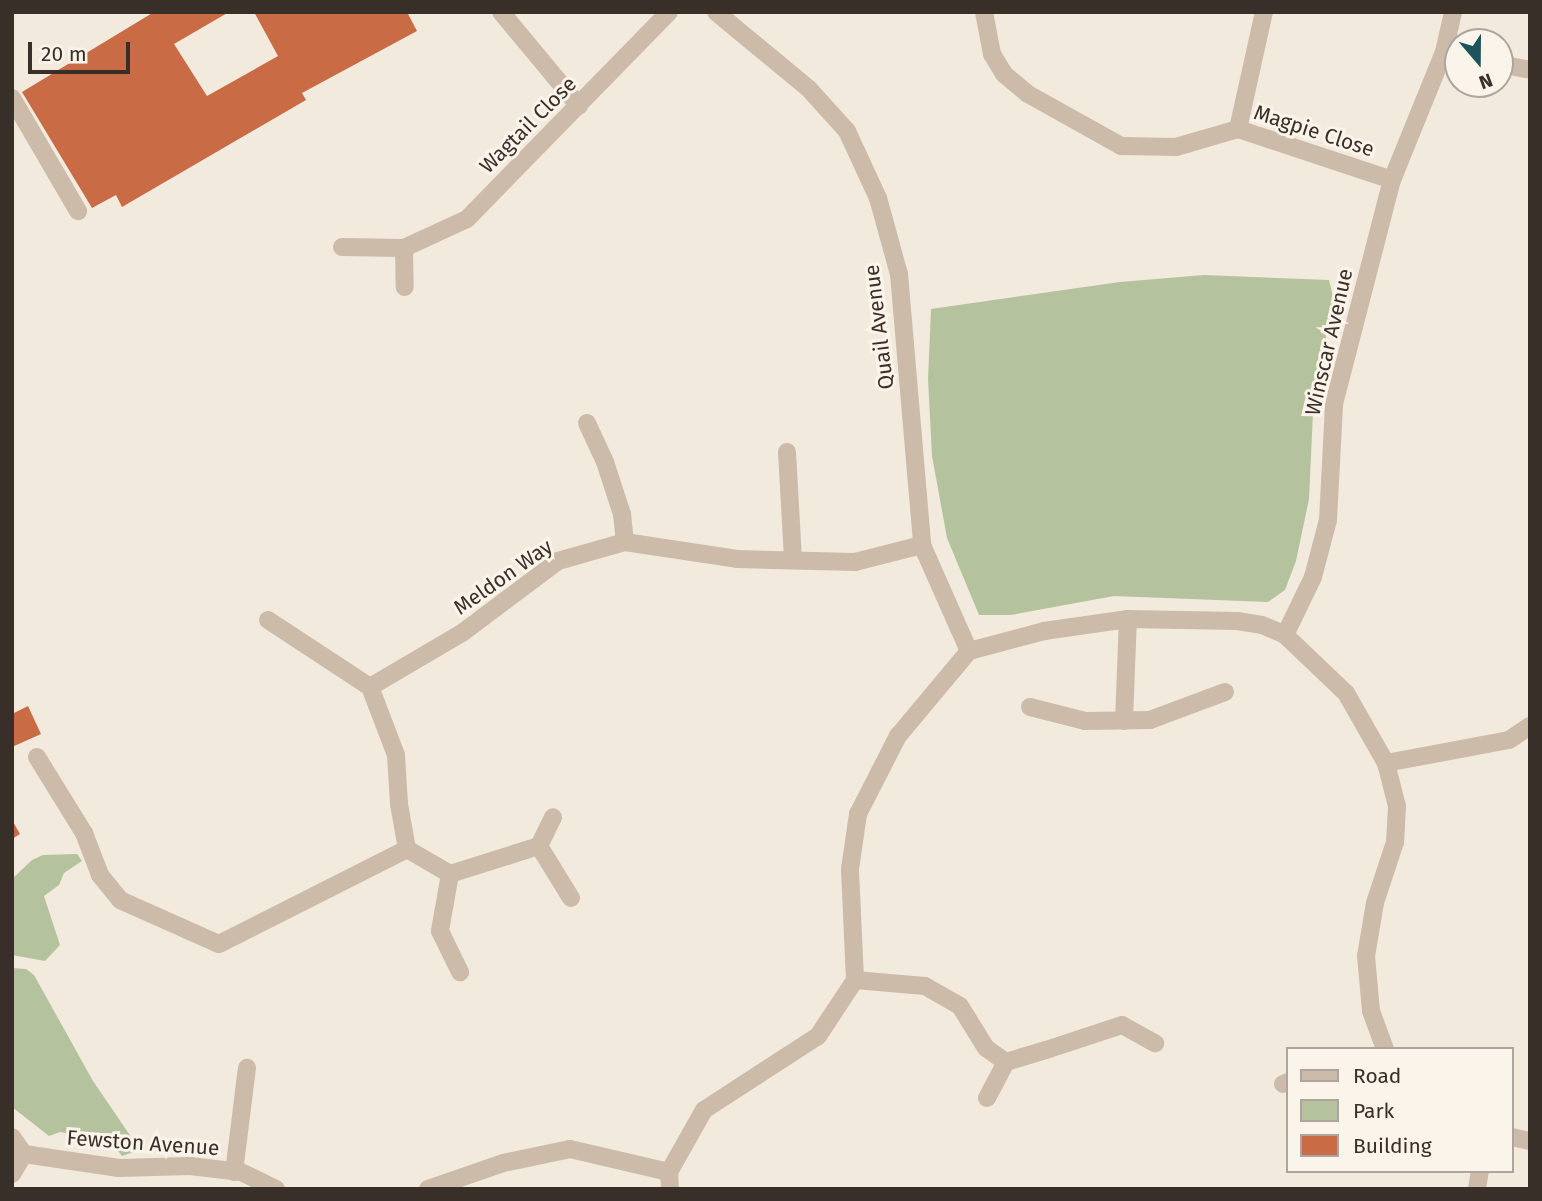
<!DOCTYPE html>
<html>
<head>
<meta charset="utf-8">
<style>
	body { margin:0 }
	#map { position:relative; width:1542px; height:1201px; overflow:hidden; background:#f3eade; font-family:"Fira Sans",sans-serif }
	div>[style] { position:absolute }
	.green>* { inset:0; background:#b4c39d }
	.building>* { inset:0; background:#c96c46 }
	.lane>* { height:18px; margin:-9px; padding:0 9px; transform-origin:9px; border-radius:9px; background:#ccbba9 }
	.street>* { height:18px; margin:-9px; padding:0 9px; transform-origin:9px; border-radius:9px; background:#ccbba9 }
	span { translate:-50% -50%; white-space:nowrap; text-align:center; line-height:1.15; -webkit-text-stroke:6px #faf4ea; paint-order:stroke }
	.street-label { font-size:21px; color:#392f29 }
	.frame { position:absolute; inset:0; border:14px solid #392f29; pointer-events:none }
	.legend { position:absolute; left:1286px; top:1047px; width:228px; height:126px; box-sizing:border-box; background:#faf4ea; border:2px solid #ada59d; margin:0; padding:9px 12px; list-style:none; font-size:21px; color:#392f29 }
	.legend li { display:flex; align-items:center; gap:14px; height:35px }
	.legend b { width:35px; border:2px solid #ada59d }
	.north { position:absolute; left:1444px; top:28px; width:70px; height:70px; box-sizing:border-box; background:#faf4ea; border:2px solid #ada59d; border-radius:50%; rotate:160deg; font-size:19px; font-weight:700; line-height:28px; text-align:center; color:#392f29 }
	.north::after { content:''; display:block; margin:auto; width:24px; height:32px; background:#1d545b; clip-path:polygon(50% 0,100% 100%,50% 72%,0 100%) }
	.scale { position:absolute; left:28px; top:42px; width:102px; height:32px; box-sizing:border-box; border:4px solid #392f29; border-top:0; padding-left:9px; font-size:21px; line-height:24px; white-space:nowrap; color:#392f29; -webkit-text-stroke:5px #faf4ea; paint-order:stroke }
</style>
</head>
<body>
<div id="map">
	<div class="green">
		<i style="clip-path:polygon(1204px 275px,1329px 280px,1334px 301px,1314px 391px,1309px 499px,1296px 561px,1285px 590px,1268px 602px,1114px 596px,1011px 615px,979px 615px,947px 538px,932px 456px,928px 379px,931px 309px,1120px 282px)"></i>
		<i style="clip-path:polygon(77px 854px,82px 861px,64px 873px,59px 885px,44px 896px,60px 945px,45px 961px,12px 955px,12px 879px,32px 860px,43px 855px)"></i>
		<i style="clip-path:polygon(12px 968px,26px 969px,34px 975px,93px 1081px,140px 1150px,122px 1156px,111px 1142px,60px 1132px,49px 1136px,12px 1107px)"></i>
	</div>
	<div class="building">
		<i style="clip-path:polygon(154px 12px,229px 12px,174px 44px,207px 96px,278px 56px,254px 12px,407px 12px,417px 31px,302px 93px,306px 100px,122px 207px,116px 195px,92px 208px,22px 92px)"></i>
		<i style="clip-path:polygon(28px 706px,41px 734px,12px 747px,12px 714px)"></i>
		<i style="clip-path:polygon(12px 820px,20px 834px,12px 839px)"></i>
	</div>
	<div class="lane">
		<i style="left:501px;top:12px;width:122px;rotate:50.3deg"></i>
		<i style="left:984px;top:12px;width:43px;rotate:79.2deg"></i>
		<i style="left:992px;top:54px;width:23px;rotate:59deg"></i>
		<i style="left:1004px;top:74px;width:31px;rotate:40deg"></i>
		<i style="left:12px;top:98px;width:131px;rotate:59.7deg"></i>
		<i style="left:587px;top:423px;width:43px;rotate:65.2deg"></i>
		<i style="left:605px;top:462px;width:55px;rotate:71.9deg"></i>
		<i style="left:622px;top:514px;width:28px;rotate:84deg"></i>
		<i style="left:787px;top:452px;width:108px;rotate:86.8deg"></i>
		<i style="left:268px;top:620px;width:122px;rotate:33.3deg"></i>
		<i style="left:37px;top:757px;width:89px;rotate:58.3deg"></i>
		<i style="left:450px;top:874px;width:58px;rotate:100deg"></i>
		<i style="left:440px;top:931px;width:46px;rotate:64deg"></i>
		<i style="left:1046px;top:1050px;width:80px;rotate:-18.2deg"></i>
		<i style="left:1122px;top:1025px;width:38px;rotate:29deg"></i>
		<i style="left:1283px;top:1084px;width:5px;rotate:-22deg"></i>
		<i style="left:234px;top:1172px;width:105px;rotate:-82.9deg"></i>
	</div>
	<div class="street">
		<i style="left:716px;top:12px;width:121px;rotate:39.6deg"></i>
		<i style="left:809px;top:89px;width:57px;rotate:47.9deg"></i>
		<i style="left:847px;top:131px;width:74px;rotate:65.2deg"></i>
		<i style="left:878px;top:198px;width:79px;rotate:74.6deg"></i>
		<i style="left:899px;top:274px;width:272px;rotate:85.1deg"></i>
		<i style="left:922px;top:545px;width:116px;rotate:66.1deg"></i>
		<i style="left:1500px;top:64px;width:31px;rotate:11deg"></i>
		<i style="left:1028px;top:94px;width:107px;rotate:29.2deg"></i>
		<i style="left:1121px;top:146px;width:55px;rotate:1deg"></i>
		<i style="left:1176px;top:147px;width:65px;rotate:-16.2deg"></i>
		<i style="left:1238px;top:129px;width:162px;rotate:18.3deg"></i>
		<i style="left:1238px;top:129px;width:120px;rotate:-77.5deg"></i>
		<i style="left:342px;top:247px;width:62px;rotate:0.9deg"></i>
		<i style="left:404px;top:248px;width:69px;rotate:-24.7deg"></i>
		<i style="left:467px;top:219px;width:289px;rotate:-45.7deg"></i>
		<i style="left:404px;top:248px;width:39px;rotate:89deg"></i>
		<i style="left:1285px;top:635px;width:64px;rotate:-64.2deg"></i>
		<i style="left:1313px;top:577px;width:59px;rotate:-75.3deg"></i>
		<i style="left:1328px;top:520px;width:116px;rotate:-87deg"></i>
		<i style="left:1334px;top:404px;width:231px;rotate:-75.5deg"></i>
		<i style="left:1392px;top:180px;width:138px;rotate:-67.9deg"></i>
		<i style="left:1444px;top:52px;width:41px;rotate:-77.3deg"></i>
		<i style="left:969px;top:651px;width:78px;rotate:-14.9deg"></i>
		<i style="left:1044px;top:631px;width:85px;rotate:-8.1deg"></i>
		<i style="left:1128px;top:619px;width:109px;rotate:1.1deg"></i>
		<i style="left:1237px;top:621px;width:25px;rotate:9deg"></i>
		<i style="left:1262px;top:625px;width:25px;rotate:23deg"></i>
		<i style="left:1285px;top:635px;width:84px;rotate:43.6deg"></i>
		<i style="left:1346px;top:693px;width:81px;rotate:60.3deg"></i>
		<i style="left:1386px;top:763px;width:44px;rotate:75.7deg"></i>
		<i style="left:1397px;top:806px;width:36px;rotate:93deg"></i>
		<i style="left:1395px;top:842px;width:64px;rotate:108.2deg"></i>
		<i style="left:1375px;top:903px;width:54px;rotate:99.6deg"></i>
		<i style="left:1366px;top:956px;width:55px;rotate:84.8deg"></i>
		<i style="left:1371px;top:1011px;width:40px;rotate:69.8deg"></i>
		<i style="left:1030px;top:707px;width:57px;rotate:14.3deg"></i>
		<i style="left:1085px;top:721px;width:65px;rotate:-0.9deg"></i>
		<i style="left:1150px;top:720px;width:80px;rotate:-20.5deg"></i>
		<i style="left:1124px;top:721px;width:102px;rotate:-87.8deg"></i>
		<i style="left:1386px;top:763px;width:125px;rotate:-10.6deg"></i>
		<i style="left:1509px;top:740px;width:25px;rotate:-34deg"></i>
		<i style="left:84px;top:833px;width:45px;rotate:69.1deg"></i>
		<i style="left:100px;top:875px;width:32px;rotate:51deg"></i>
		<i style="left:120px;top:900px;width:108px;rotate:24deg"></i>
		<i style="left:219px;top:944px;width:211px;rotate:-26.8deg"></i>
		<i style="left:407px;top:849px;width:46px;rotate:-100.1deg"></i>
		<i style="left:399px;top:804px;width:49px;rotate:-93.5deg"></i>
		<i style="left:396px;top:755px;width:73px;rotate:-110.9deg"></i>
		<i style="left:370px;top:687px;width:107px;rotate:-30.4deg"></i>
		<i style="left:462px;top:633px;width:120px;rotate:-36.9deg"></i>
		<i style="left:558px;top:561px;width:70px;rotate:-15.8deg"></i>
		<i style="left:625px;top:542px;width:113px;rotate:8.6deg"></i>
		<i style="left:737px;top:559px;width:118px;rotate:1.5deg"></i>
		<i style="left:855px;top:562px;width:69px;rotate:-14.2deg"></i>
		<i style="left:539px;top:846px;width:32px;rotate:-64deg"></i>
		<i style="left:407px;top:849px;width:50px;rotate:30.2deg"></i>
		<i style="left:450px;top:874px;width:93px;rotate:-17.5deg"></i>
		<i style="left:539px;top:846px;width:61px;rotate:58.4deg"></i>
		<i style="left:855px;top:980px;width:70px;rotate:4.9deg"></i>
		<i style="left:925px;top:986px;width:40px;rotate:29.7deg"></i>
		<i style="left:960px;top:1006px;width:49px;rotate:58.2deg"></i>
		<i style="left:986px;top:1048px;width:24px;rotate:35deg"></i>
		<i style="left:1006px;top:1062px;width:42px;rotate:-16.7deg"></i>
		<i style="left:987px;top:1098px;width:41px;rotate:-62.2deg"></i>
		<i style="left:12px;top:1137px;width:21px;rotate:55deg"></i>
		<i style="left:24px;top:1154px;width:96px;rotate:8.4deg"></i>
		<i style="left:119px;top:1168px;width:71px;rotate:-1.6deg"></i>
		<i style="left:190px;top:1166px;width:51px;rotate:6.7deg"></i>
		<i style="left:241px;top:1172px;width:39px;rotate:26deg"></i>
		<i style="left:1512px;top:1137px;width:18px;rotate:13deg"></i>
		<i style="left:12px;top:1174px;width:23px;rotate:-59deg"></i>
		<i style="left:428px;top:1189px;width:79px;rotate:-19.1deg"></i>
		<i style="left:503px;top:1163px;width:68px;rotate:-11.8deg"></i>
		<i style="left:570px;top:1149px;width:102px;rotate:13.1deg"></i>
		<i style="left:670px;top:1189px;width:17px;rotate:-93deg"></i>
		<i style="left:669px;top:1172px;width:71px;rotate:-60.6deg"></i>
		<i style="left:704px;top:1110px;width:136px;rotate:-33deg"></i>
		<i style="left:818px;top:1036px;width:67px;rotate:-56.5deg"></i>
		<i style="left:855px;top:980px;width:111px;rotate:-92.6deg"></i>
		<i style="left:850px;top:869px;width:56px;rotate:-81.7deg"></i>
		<i style="left:858px;top:814px;width:88px;rotate:-62.9deg"></i>
		<i style="left:898px;top:736px;width:111px;rotate:-50.1deg"></i>
		<i style="left:1477px;top:1189px;width:18px;rotate:-81deg"></i>
	</div>
	<div class="street-label">
		<span style="left:528px;top:125px;rotate:-45deg">Wagtail Close</span>
		<span style="left:1314px;top:131px;rotate:18deg">Magpie Close</span>
		<span style="left:879px;top:327px;rotate:-97deg">Quail Avenue</span>
		<span style="left:1329px;top:342px;rotate:-77deg">Winscar Avenue</span>
		<span style="left:503px;top:577px;rotate:-35deg">Meldon Way</span>
		<span style="left:143px;top:1143px;rotate:4deg">Fewston Avenue</span>
	</div>
	<div class="frame"></div>
	<ul class="legend">
	<li><b style="height:9px;background:#ccbba9"></b>Road</li>
	<li><b style="height:19px;background:#b4c39d"></b>Park</li>
	<li><b style="height:19px;background:#c96c46"></b>Building</li>
	</ul>
	<div class="north">N</div>
	<div class="scale">20 m</div>
</div>
</body>
</html>
